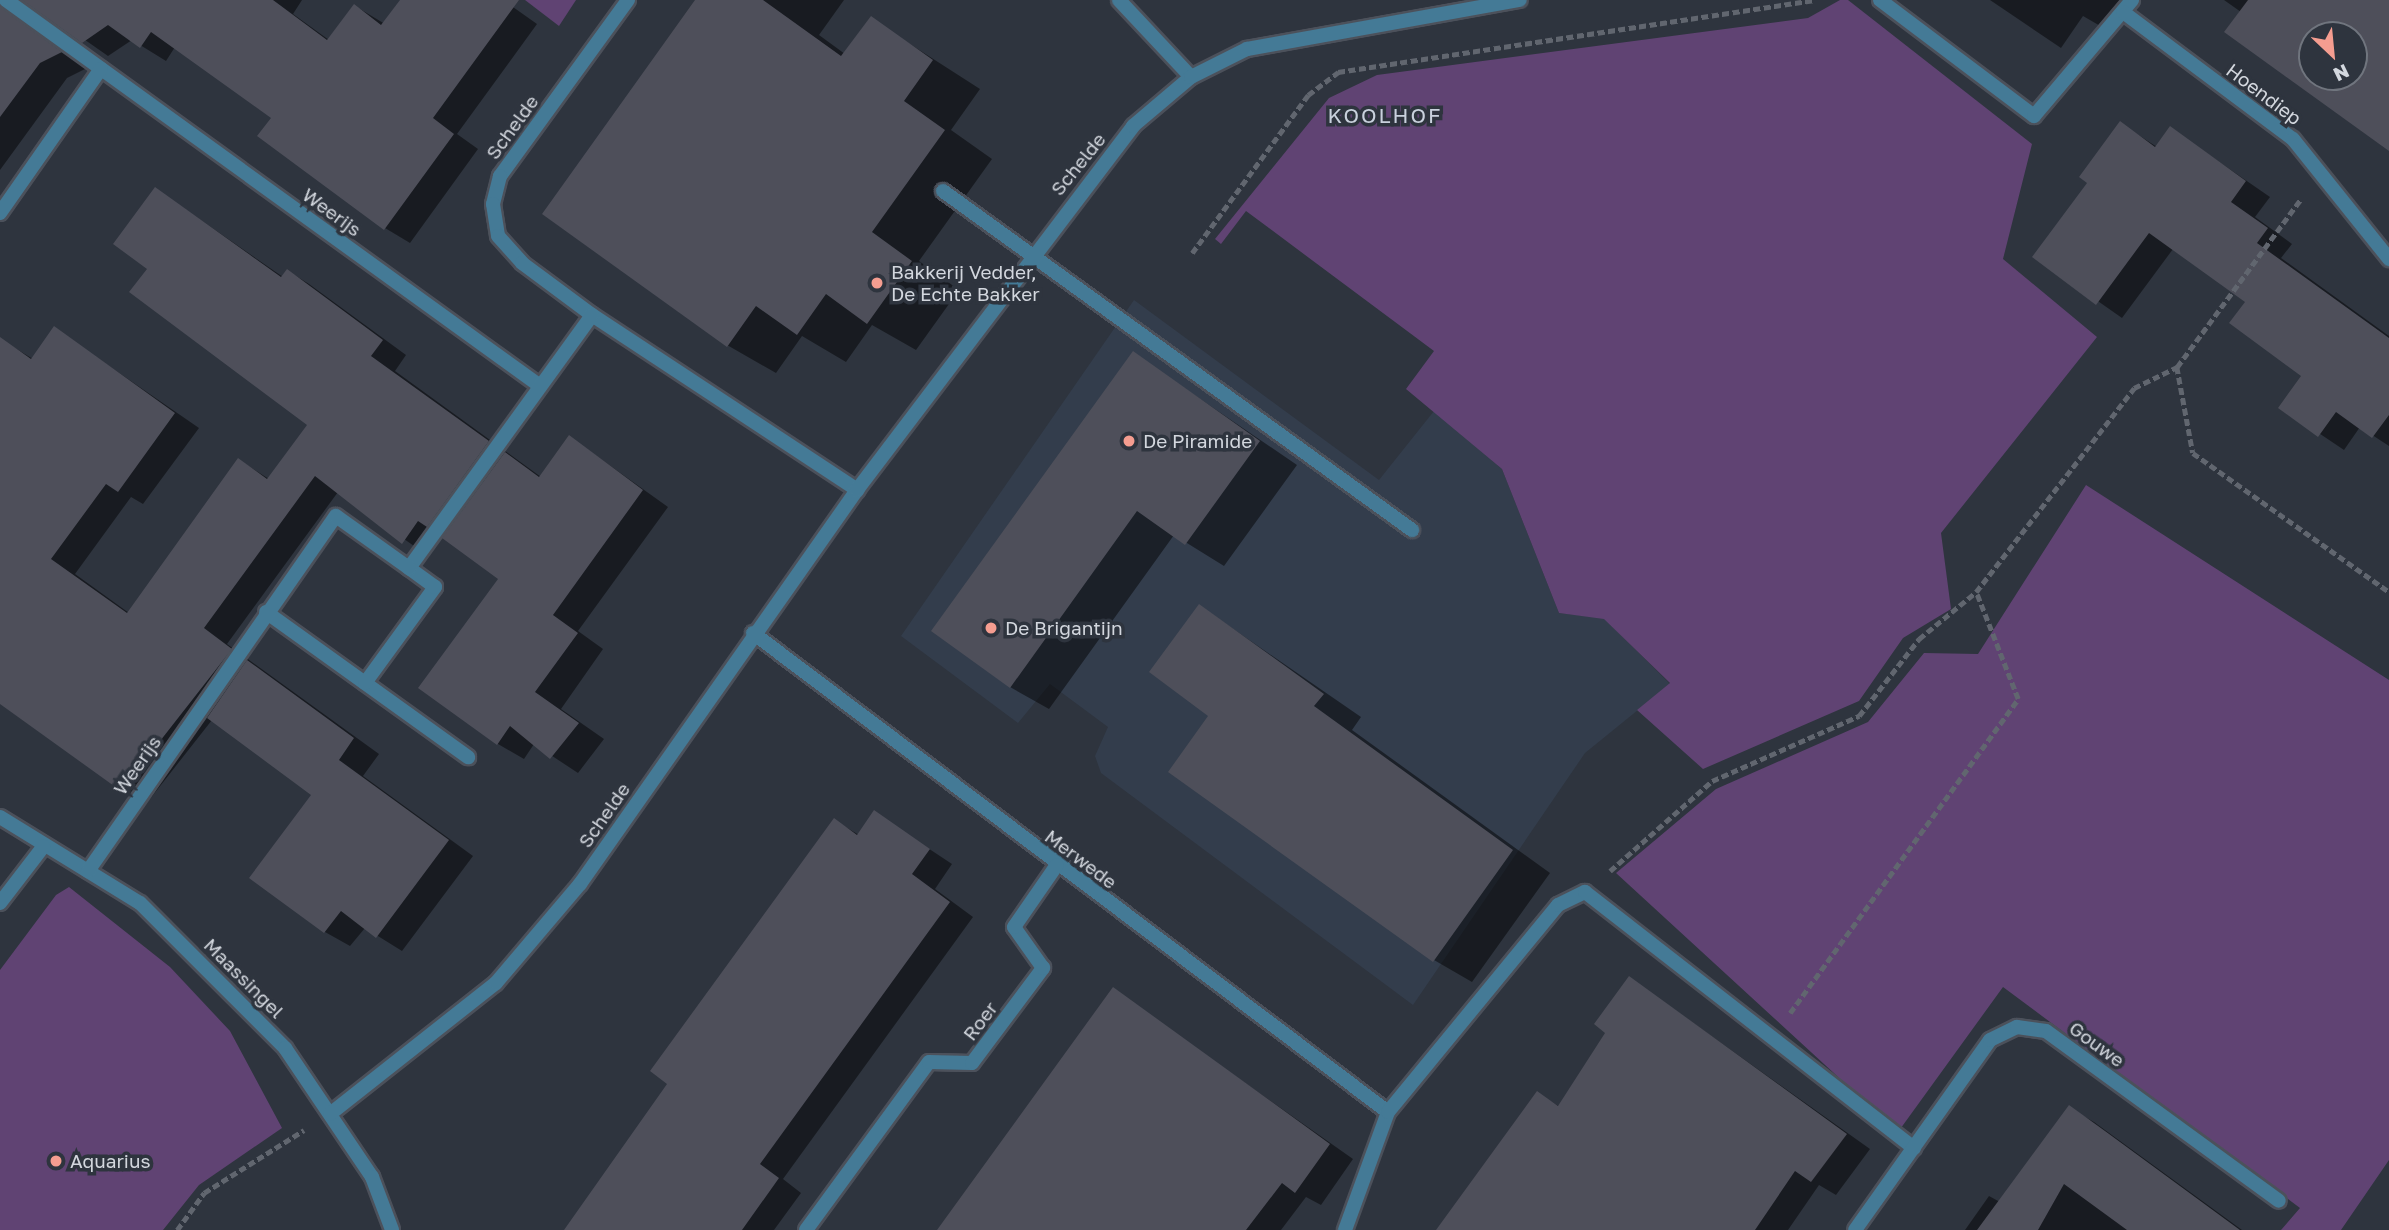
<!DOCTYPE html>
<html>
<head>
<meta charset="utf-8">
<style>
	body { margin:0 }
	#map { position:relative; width:2389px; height:1230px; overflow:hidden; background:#2e343e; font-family:"Golos Text",sans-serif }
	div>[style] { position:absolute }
	.built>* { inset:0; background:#333d4c }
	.green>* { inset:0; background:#604373 }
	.shadow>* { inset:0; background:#0007 }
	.building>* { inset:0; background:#4e4f5a }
	.path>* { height:4.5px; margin-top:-2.25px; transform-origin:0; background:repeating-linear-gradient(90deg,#61666f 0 7px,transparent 0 10.5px) }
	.roads { filter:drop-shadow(2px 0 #4c515b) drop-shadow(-2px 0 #4c515b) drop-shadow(0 2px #4c515b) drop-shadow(0 -2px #4c515b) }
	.street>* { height:14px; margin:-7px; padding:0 7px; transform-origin:7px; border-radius:7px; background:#447a96 }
	.dots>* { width:19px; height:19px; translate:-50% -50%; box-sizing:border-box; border:4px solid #2e343e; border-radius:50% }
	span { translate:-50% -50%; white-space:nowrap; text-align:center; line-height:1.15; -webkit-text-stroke:7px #2e343e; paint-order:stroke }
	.street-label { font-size:19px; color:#d3d7de }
	.poi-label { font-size:19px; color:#d3d7de }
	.left { translate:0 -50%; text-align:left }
	.neighbourhood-label { font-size:21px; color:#c9d1dd; letter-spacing:2px }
	.north { position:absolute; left:2298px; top:21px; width:70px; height:70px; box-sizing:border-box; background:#2e343e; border:2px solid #70757e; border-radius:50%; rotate:154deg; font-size:19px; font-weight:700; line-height:28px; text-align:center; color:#d3d7de }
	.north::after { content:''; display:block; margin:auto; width:24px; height:32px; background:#f59d90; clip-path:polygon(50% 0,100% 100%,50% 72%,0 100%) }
</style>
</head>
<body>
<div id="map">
	<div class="built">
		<i style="clip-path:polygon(1134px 300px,1379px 480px,1434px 411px,1502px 469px,1559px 613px,1604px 618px,1670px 684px,1585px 753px,1413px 1005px,1101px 773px,1095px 756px,1108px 727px,1050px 684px,1018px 723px,901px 636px)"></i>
	</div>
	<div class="green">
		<i style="clip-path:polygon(525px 0,576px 0,559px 26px)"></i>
		<i style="clip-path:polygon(1840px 0,1848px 0,2032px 144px,2003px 259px,2097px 337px,1941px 533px,1951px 609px,1903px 638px,1859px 701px,1703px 769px,1637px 710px,1670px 683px,1604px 619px,1559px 613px,1502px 469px,1406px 389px,1434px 351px,1246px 211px,1221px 244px,1215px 239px,1329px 98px,1377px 75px,1808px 18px)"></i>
		<i style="clip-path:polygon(2086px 485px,2389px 680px,2389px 1160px,2341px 1230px,2281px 1230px,2300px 1208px,2003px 987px,1898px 1132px,1616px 873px,1716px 789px,1868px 722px,1924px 653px,1978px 654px)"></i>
		<i style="clip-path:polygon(69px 887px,170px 967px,230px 1031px,282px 1128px,199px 1185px,163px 1230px,0 1230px,0 970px,56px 895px)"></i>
	</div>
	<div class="shadow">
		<i style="clip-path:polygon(28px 0,302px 0,293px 14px,329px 40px,355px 6px,385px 24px,402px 0,503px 0,537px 24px,457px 134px,478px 149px,410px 243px,385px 228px,273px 117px,175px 47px,166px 61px,132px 40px,108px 56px)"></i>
		<i style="clip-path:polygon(698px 0,844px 0,819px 35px,845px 54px,871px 19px,980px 89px,951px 130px,992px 159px,919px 261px,959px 290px,916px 350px,872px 325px,846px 362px,802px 336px,776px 373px,727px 345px)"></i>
		<i style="clip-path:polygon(1990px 0,2122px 0,2102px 27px,2083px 16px,2061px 48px)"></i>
		<i style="clip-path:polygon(evenodd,2224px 0,2389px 0,2389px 149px,2241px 12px,2224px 0,2312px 35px,2354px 35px,2354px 77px,2312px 77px,2312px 35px)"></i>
		<i style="clip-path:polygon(13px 19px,87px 68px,67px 78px,0 170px,0 33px)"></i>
		<i style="clip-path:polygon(2120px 123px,2157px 147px,2170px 128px,2270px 197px,2255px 217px,2292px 244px,2281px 258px,2389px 336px,2389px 446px,2360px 427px,2344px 450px,2280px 407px,2304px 375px,2247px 302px,2173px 249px,2122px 318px,2035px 257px,2090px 182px)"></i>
		<i style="clip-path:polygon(156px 189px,283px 277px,288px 271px,309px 284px,406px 355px,395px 371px,541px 477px,570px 437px,668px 507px,578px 631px,603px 649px,561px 709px,604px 739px,578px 773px,534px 744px,524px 759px,498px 744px,501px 578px,442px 536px,428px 556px,338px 492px,227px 644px,379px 754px,363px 776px,473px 856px,402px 951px,365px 928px,350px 946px,325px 932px,314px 794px,212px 720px,146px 804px,0 702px,0 339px,33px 359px,54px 328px,199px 428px,143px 504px,131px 497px,75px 574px,129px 613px,239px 460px,269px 479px,309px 424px,149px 268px)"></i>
		<i style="clip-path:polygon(1133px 353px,1297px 465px,1224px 566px,1174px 535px,1049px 709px,1010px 687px)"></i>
		<i style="clip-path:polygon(1200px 606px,1361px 717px,1352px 730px,1550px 873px,1472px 982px,1434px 960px,1211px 715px)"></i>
		<i style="clip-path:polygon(875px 813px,952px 864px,935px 889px,973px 917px,783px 1179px,801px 1193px,774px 1230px,566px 1230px,669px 1083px,834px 820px,859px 835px)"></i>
		<i style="clip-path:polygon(1630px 978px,1870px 1149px,1836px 1195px,1819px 1185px,1788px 1230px,1438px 1230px,1537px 1093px,1560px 1107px,1608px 1032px)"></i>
		<i style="clip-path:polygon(1113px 990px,1353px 1159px,1321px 1205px,1306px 1197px,1281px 1230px,939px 1230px)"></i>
		<i style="clip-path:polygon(2069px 1108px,2094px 1122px,2242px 1230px,1965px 1230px,1989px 1196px,2000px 1202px)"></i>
	</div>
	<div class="building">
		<i style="clip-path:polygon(22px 0,273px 0,327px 40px,354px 4px,381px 25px,400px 0,519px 0,433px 118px,454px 134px,384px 230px,257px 136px,271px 118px,151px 32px,140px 48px,108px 25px,82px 43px)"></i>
		<i style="clip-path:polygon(695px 0,763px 0,841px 56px,871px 16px,933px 60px,904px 101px,945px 130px,872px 232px,912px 261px,867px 324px,826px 294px,797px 335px,756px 306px,727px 347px,542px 214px)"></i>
		<i style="clip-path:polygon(evenodd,2248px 0,2389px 0,2389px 151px,2224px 32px,2248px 0,2312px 35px,2354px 35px,2354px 77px,2312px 77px,2312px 35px)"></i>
		<i style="clip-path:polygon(0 7px,62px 52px,40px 63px,0 117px)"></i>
		<i style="clip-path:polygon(2120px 121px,2155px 147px,2170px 126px,2246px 181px,2231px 202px,2268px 228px,2257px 243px,2389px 338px,2389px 415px,2372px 438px,2336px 412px,2318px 437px,2278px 408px,2301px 376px,2229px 323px,2245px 302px,2149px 233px,2096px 305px,2032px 257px,2087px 183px,2079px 177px)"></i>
		<i style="clip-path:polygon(155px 187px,281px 277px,287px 269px,383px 340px,371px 356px,489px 441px,427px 527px,418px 521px,402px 544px,315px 476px,204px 628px,232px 649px,121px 791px,0 704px,0 337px,31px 359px,54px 326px,175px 413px,118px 492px,106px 484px,51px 559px,127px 613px,238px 458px,267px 479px,307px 425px,129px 292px,147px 269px,113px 244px)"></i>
		<i style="clip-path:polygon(1133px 351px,1260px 441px,1185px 545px,1137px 511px,1010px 688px,931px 631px)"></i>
		<i style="clip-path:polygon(569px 435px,643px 490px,553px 615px,578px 633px,535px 692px,579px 723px,550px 759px,510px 726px,497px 745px,418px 688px,498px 579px,442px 538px,505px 452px,539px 477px)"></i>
		<i style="clip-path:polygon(1199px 604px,1324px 694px,1314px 706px,1513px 850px,1433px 962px,1168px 772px,1208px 716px,1149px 672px)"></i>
		<i style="clip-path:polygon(247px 660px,354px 738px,339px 760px,449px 840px,376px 938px,341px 911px,324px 933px,249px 878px,311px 795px,207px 718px)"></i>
		<i style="clip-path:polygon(874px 810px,930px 849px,912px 874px,950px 902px,760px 1164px,779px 1178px,742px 1230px,564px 1230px,667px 1084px,650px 1071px,834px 818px,857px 835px)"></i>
		<i style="clip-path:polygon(1629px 976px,1847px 1134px,1811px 1182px,1795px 1171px,1755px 1230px,1436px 1230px,1537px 1091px,1558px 1106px,1605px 1033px,1594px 1024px)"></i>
		<i style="clip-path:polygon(1113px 987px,1330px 1144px,1295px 1193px,1282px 1183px,1246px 1230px,937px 1230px)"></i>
		<i style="clip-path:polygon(2069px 1105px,2105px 1131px,2240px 1230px,2127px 1230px,2064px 1184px,2038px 1230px,1977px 1230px)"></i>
	</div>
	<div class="path">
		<i style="left:1192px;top:253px;width:196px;rotate:-53.7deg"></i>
		<i style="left:1308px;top:95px;width:38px;rotate:-37deg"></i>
		<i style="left:1338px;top:72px;width:482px;rotate:-8.6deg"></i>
		<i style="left:2177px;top:367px;width:87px;rotate:79.5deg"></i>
		<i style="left:2193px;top:453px;width:240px;rotate:35.3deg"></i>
		<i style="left:1610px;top:871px;width:136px;rotate:-41.4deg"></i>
		<i style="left:1712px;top:781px;width:161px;rotate:-23.9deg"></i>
		<i style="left:1859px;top:716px;width:98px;rotate:-52.1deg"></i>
		<i style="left:1919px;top:639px;width:74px;rotate:-39.5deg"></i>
		<i style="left:1976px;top:592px;width:258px;rotate:-52.2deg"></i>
		<i style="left:2134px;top:388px;width:48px;rotate:-26deg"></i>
		<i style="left:2177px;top:367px;width:209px;rotate:-53.6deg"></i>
		<i style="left:1790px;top:1013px;width:388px;rotate:-54deg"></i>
		<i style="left:2018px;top:699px;width:115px;rotate:-111.4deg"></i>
		<i style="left:177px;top:1230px;width:46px;rotate:-53.9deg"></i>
		<i style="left:204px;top:1193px;width:118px;rotate:-32.2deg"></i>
	</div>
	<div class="roads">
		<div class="street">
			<i style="left:6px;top:0;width:659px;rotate:35.86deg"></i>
			<i style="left:628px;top:0;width:218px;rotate:126deg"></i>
			<i style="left:500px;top:176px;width:29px;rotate:104deg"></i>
			<i style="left:493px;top:204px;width:32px;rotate:81deg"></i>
			<i style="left:498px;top:236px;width:36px;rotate:48deg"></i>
			<i style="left:522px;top:263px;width:87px;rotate:36.6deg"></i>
			<i style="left:592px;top:315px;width:318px;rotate:33.4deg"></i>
			<i style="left:1119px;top:0;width:105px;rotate:46.9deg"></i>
			<i style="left:1880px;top:0;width:193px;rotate:37deg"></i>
			<i style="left:2034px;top:116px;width:152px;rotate:-49.8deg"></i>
			<i style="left:2123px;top:12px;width:212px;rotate:36.8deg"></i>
			<i style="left:2293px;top:139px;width:154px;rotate:51.3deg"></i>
			<i style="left:943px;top:191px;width:579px;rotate:35.86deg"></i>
			<i style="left:0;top:213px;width:176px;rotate:-55deg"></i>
			<i style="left:266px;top:612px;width:249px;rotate:35.7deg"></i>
			<i style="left:753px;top:633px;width:795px;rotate:37.03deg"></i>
			<i style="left:1388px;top:1112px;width:126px;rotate:110deg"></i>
			<i style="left:365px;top:683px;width:119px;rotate:-53.9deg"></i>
			<i style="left:435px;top:587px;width:32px;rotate:-144deg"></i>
			<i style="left:409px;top:568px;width:312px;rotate:-54.1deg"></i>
			<i style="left:0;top:817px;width:164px;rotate:31.6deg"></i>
			<i style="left:140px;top:903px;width:205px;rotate:45deg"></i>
			<i style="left:285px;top:1048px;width:156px;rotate:56deg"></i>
			<i style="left:372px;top:1177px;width:57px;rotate:69.3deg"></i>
			<i style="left:88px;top:871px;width:433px;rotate:-55.1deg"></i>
			<i style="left:336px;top:516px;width:90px;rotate:35.5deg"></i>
			<i style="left:0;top:903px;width:71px;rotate:-52.5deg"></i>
			<i style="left:1388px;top:1112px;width:268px;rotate:-50.6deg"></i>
			<i style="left:1558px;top:905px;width:30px;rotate:-26deg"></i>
			<i style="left:1585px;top:892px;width:417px;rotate:37.9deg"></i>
			<i style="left:330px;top:1114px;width:211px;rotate:-38.3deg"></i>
			<i style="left:496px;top:983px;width:130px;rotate:-49.7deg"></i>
			<i style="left:580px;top:884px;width:482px;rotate:-54.9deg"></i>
			<i style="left:857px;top:490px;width:457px;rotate:-52.8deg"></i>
			<i style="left:1133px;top:126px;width:76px;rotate:-40.2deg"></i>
			<i style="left:1191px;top:77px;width:63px;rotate:-26.6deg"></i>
			<i style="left:1247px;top:49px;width:277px;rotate:-10.2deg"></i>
			<i style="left:806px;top:1230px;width:208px;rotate:-53.8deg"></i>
			<i style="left:929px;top:1062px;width:43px;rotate:1.3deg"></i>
			<i style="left:972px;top:1063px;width:119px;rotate:-53.2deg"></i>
			<i style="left:1043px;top:968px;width:50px;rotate:-125.3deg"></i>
			<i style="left:1014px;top:927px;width:75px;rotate:-55.3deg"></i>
			<i style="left:1855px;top:1230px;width:233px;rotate:-54.6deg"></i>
			<i style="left:1990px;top:1040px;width:30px;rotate:-26deg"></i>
			<i style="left:2017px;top:1027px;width:29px;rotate:8deg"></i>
			<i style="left:2046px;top:1031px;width:288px;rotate:36.1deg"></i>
		</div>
	</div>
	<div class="dots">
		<i style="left:877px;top:283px;background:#f59d90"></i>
		<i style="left:1129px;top:441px;background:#f59d90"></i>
		<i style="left:991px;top:628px;background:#f59d90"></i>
		<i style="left:56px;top:1161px;background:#f59d90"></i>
	</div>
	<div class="street-label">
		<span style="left:2264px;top:94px;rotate:37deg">Hoendiep</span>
		<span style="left:512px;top:127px;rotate:-54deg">Schelde</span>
		<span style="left:1078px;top:164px;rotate:-51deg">Schelde</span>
		<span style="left:332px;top:212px;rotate:36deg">Weerijs</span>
		<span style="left:137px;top:765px;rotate:-55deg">Weerijs</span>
		<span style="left:604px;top:815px;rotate:-55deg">Schelde</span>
		<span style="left:1081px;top:859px;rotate:37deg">Merwede</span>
		<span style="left:244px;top:978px;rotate:45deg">Maassingel</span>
		<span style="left:980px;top:1021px;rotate:-53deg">Roer</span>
		<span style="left:2097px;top:1044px;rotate:36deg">Gouwe</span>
	</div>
	<div class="poi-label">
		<span class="left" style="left:891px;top:283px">Bakkerij Vedder,<br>De Echte Bakker</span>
		<span class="left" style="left:1143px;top:441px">De Piramide</span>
		<span class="left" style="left:1005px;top:628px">De Brigantijn</span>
		<span class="left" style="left:70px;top:1161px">Aquarius</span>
	</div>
	<div class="neighbourhood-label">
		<span style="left:1385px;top:115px">KOOLHOF</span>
	</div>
	<div class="north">N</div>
</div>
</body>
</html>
